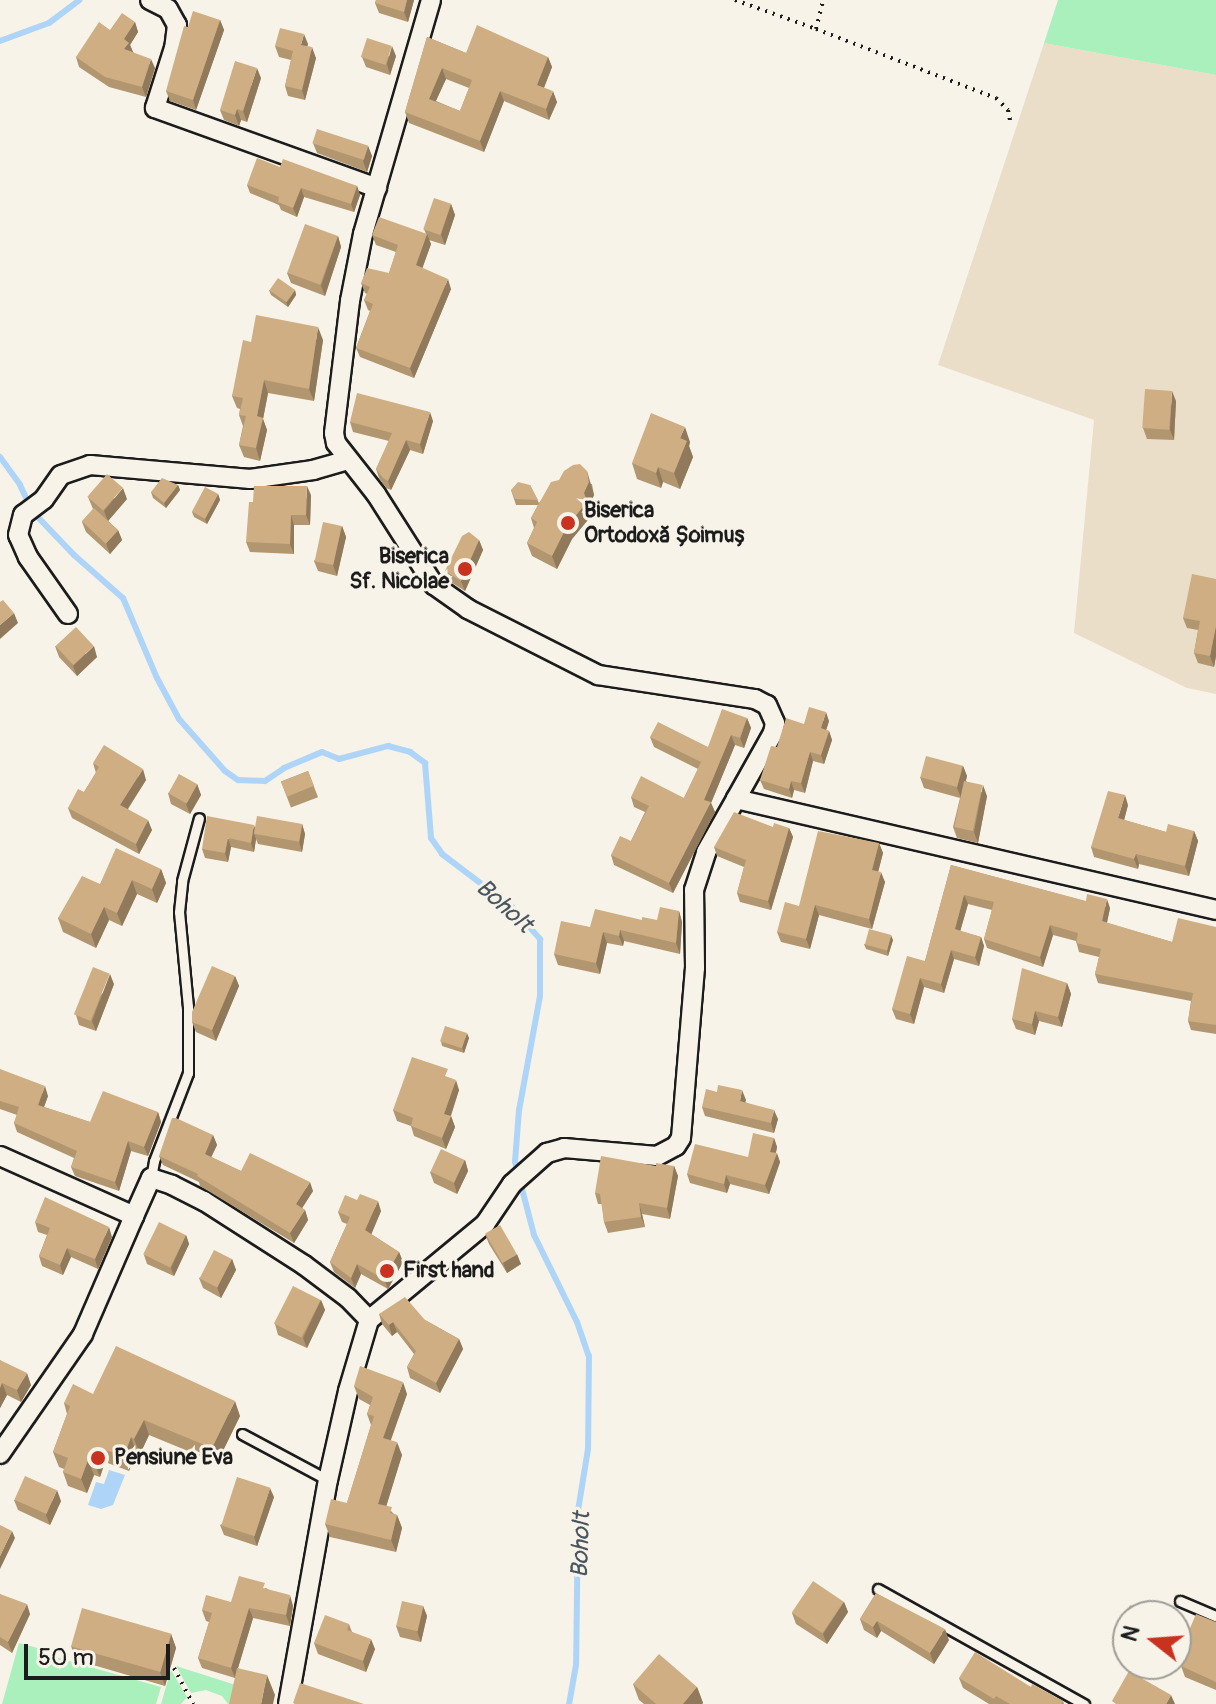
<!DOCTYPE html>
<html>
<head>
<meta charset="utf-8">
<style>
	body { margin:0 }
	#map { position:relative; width:1216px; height:1704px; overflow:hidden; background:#f7f3e8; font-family:Pangolin,sans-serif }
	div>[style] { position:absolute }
	.built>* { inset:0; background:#ebdec9 }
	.green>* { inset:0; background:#a9f0bd }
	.water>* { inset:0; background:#aed5f8 }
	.stream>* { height:6px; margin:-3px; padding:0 3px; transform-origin:3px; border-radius:3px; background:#aed5f8 }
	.path>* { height:4px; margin-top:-2px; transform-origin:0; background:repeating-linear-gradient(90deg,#1c1c1c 0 2px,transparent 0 8px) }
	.roads { filter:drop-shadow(2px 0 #1c1c1c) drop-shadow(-2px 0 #1c1c1c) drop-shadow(0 2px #1c1c1c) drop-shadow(0 -2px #1c1c1c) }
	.service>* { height:9px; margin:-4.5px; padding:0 4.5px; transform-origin:4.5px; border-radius:4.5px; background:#f7f3e8 }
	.minor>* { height:18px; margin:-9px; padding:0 9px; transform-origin:9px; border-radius:9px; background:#f7f3e8 }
	.wall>* { inset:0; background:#b19670; transform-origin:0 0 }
	.shaded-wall>* { inset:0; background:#907a5b }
	.building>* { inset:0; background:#ceae82; transform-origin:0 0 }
	.dots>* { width:22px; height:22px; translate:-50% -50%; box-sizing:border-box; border:4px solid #f7f3e8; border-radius:50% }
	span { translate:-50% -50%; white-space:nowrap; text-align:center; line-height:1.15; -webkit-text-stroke:6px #f7f3e8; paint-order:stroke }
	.poi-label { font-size:22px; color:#1c1c1c; font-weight:700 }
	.left { translate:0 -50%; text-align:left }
	.right { translate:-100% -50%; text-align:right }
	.water-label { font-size:24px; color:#48545e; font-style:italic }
	.north { position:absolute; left:1112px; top:1600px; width:80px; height:80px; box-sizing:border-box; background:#f7f3e8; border:2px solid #9f9d96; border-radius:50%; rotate:287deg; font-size:22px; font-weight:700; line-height:32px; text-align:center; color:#1c1c1c }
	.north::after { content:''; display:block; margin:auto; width:28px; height:36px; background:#c8321e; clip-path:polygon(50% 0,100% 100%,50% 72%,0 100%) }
	.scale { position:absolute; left:24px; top:1644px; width:146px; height:36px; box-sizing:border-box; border:4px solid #1c1c1c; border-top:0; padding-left:10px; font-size:24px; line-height:28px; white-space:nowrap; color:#1c1c1c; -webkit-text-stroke:6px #f7f3e8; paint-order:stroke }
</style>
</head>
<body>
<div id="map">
	<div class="built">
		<i style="clip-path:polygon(1044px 43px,1216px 75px,1216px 694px,1187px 688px,1074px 633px,1094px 420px,938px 365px)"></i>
	</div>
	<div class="green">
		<i style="clip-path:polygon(1058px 0,1216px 0,1216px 75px,1044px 43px)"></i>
		<i style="clip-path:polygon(19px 1643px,49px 1651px,48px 1655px,161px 1687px,156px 1704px,2px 1704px)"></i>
		<i style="clip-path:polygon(176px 1666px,242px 1687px,239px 1704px,228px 1704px,222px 1696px,206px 1690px,191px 1693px)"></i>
		<i style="clip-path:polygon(171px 1670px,187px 1697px,181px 1704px,161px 1704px)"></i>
	</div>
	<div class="water">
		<i style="clip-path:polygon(109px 1470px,125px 1475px,113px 1505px,101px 1509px,88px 1505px,96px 1482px,104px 1484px)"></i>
	</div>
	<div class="stream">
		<i style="left:0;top:41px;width:52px;rotate:-20.2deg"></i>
		<i style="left:49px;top:23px;width:38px;rotate:-37deg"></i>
		<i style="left:0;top:457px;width:34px;rotate:54deg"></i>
		<i style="left:20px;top:485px;width:29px;rotate:65deg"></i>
		<i style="left:32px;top:511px;width:61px;rotate:46.3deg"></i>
		<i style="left:74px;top:555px;width:65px;rotate:41.3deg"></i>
		<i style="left:123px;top:598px;width:87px;rotate:67deg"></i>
		<i style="left:157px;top:678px;width:47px;rotate:61.8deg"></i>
		<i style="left:179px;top:719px;width:69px;rotate:48.5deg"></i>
		<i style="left:225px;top:771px;width:16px;rotate:35deg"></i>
		<i style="left:238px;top:780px;width:27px;rotate:2deg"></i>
		<i style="left:265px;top:781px;width:23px;rotate:-34deg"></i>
		<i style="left:284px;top:768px;width:41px;rotate:-22.8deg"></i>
		<i style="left:322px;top:752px;width:18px;rotate:22deg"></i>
		<i style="left:339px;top:759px;width:51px;rotate:-14.9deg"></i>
		<i style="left:388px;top:746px;width:23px;rotate:15deg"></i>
		<i style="left:410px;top:752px;width:19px;rotate:36deg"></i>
		<i style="left:425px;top:763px;width:75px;rotate:85.4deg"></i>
		<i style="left:431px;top:838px;width:19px;rotate:55deg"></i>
		<i style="left:442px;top:854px;width:88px;rotate:37.1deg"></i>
		<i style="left:512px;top:907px;width:43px;rotate:48.8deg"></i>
		<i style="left:540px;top:939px;width:57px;rotate:90deg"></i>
		<i style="left:540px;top:996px;width:116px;rotate:100.4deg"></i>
		<i style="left:519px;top:1110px;width:52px;rotate:94.4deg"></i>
		<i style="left:515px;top:1162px;width:75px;rotate:75.4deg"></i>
		<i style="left:534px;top:1235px;width:97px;rotate:63.7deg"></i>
		<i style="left:577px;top:1322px;width:36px;rotate:71deg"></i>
		<i style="left:589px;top:1356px;width:93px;rotate:90.6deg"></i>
		<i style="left:588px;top:1449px;width:63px;rotate:99.2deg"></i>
		<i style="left:578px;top:1511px;width:154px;rotate:90.7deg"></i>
		<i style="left:576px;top:1665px;width:40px;rotate:100deg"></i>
	</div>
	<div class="path">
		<i style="left:735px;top:0;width:86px;rotate:19.7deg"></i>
		<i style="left:816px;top:29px;width:30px;rotate:-76deg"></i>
		<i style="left:816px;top:29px;width:193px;rotate:21deg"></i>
		<i style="left:996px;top:98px;width:17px;rotate:45deg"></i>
		<i style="left:1008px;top:110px;width:15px;rotate:79deg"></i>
		<i style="left:174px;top:1668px;width:41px;rotate:62.2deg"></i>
	</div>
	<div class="roads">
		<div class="service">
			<i style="left:151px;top:1178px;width:17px;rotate:-80deg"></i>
			<i style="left:154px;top:1161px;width:94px;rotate:-68.9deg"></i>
			<i style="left:188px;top:1073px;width:66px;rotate:-90deg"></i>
			<i style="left:188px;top:1007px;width:95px;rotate:-95.4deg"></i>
			<i style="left:179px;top:912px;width:31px;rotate:-84deg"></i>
			<i style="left:182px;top:881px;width:65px;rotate:-74.9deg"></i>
			<i style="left:242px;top:1434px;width:98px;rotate:28.1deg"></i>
			<i style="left:878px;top:1589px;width:236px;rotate:29.2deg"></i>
			<i style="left:1180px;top:1601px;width:39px;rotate:23deg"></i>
		</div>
		<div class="minor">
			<i style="left:150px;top:0;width:20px;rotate:27deg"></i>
			<i style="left:168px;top:9px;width:18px;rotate:61deg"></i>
			<i style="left:177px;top:25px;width:23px;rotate:97deg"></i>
			<i style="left:174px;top:48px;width:63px;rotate:107.6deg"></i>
			<i style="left:155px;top:108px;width:236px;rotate:19.8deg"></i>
			<i style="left:431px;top:0;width:244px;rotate:106.2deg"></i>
			<i style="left:363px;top:234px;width:68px;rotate:101deg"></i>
			<i style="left:350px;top:301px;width:133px;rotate:96.9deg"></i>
			<i style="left:334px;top:433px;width:10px;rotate:79deg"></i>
			<i style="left:336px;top:443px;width:65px;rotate:51.9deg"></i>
			<i style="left:376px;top:494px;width:108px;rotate:57.5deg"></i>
			<i style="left:434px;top:585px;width:42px;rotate:35.2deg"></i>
			<i style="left:468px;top:609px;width:146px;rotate:26.9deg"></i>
			<i style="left:598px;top:675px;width:159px;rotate:8.7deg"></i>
			<i style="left:755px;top:699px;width:13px;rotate:27deg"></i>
			<i style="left:767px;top:705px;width:20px;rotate:66deg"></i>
			<i style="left:775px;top:723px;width:10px;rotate:101deg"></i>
			<i style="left:773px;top:733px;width:76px;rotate:119.3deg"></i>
			<i style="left:736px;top:799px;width:493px;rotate:13deg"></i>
			<i style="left:68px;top:614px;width:70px;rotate:-125.1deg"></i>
			<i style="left:28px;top:557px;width:24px;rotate:-114deg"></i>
			<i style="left:18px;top:535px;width:21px;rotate:-76deg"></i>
			<i style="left:23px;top:515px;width:26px;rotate:-37deg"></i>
			<i style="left:44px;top:499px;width:29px;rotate:-55deg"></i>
			<i style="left:61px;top:475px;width:31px;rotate:-19deg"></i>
			<i style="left:90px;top:465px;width:161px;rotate:5deg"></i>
			<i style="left:250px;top:479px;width:64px;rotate:-8.1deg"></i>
			<i style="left:313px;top:470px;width:36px;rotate:-16deg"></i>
			<i style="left:0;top:1156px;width:147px;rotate:24.1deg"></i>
			<i style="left:134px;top:1216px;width:42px;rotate:-65.9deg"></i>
			<i style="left:151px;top:1178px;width:22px;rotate:18deg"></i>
			<i style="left:172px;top:1185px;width:36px;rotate:27deg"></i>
			<i style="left:204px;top:1201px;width:119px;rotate:32.6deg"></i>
			<i style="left:304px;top:1265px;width:55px;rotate:36.9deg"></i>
			<i style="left:348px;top:1298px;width:30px;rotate:46deg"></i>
			<i style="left:0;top:1454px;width:146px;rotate:-55.3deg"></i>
			<i style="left:83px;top:1334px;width:129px;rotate:-66.6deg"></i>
			<i style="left:288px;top:1704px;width:228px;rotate:-79.9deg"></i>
			<i style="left:328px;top:1480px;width:91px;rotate:-77.3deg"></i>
			<i style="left:348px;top:1391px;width:74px;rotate:-73.5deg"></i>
			<i style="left:369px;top:1320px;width:151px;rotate:-39.6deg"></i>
			<i style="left:485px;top:1224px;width:48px;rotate:-56deg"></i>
			<i style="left:512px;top:1184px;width:47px;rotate:-41.5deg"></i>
			<i style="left:547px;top:1153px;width:18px;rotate:-16deg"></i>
			<i style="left:564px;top:1148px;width:93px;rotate:4.9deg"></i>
			<i style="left:657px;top:1156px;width:21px;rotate:-28deg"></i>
			<i style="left:676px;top:1146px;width:9px;rotate:-58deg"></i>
			<i style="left:681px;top:1138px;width:171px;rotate:-85.3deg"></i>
			<i style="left:695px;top:968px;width:78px;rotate:-90.7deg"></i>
			<i style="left:694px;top:890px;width:40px;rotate:-72deg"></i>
			<i style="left:706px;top:852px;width:61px;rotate:-60.5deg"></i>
		</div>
	</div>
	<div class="wall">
		<i style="clip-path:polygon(376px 0,414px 0,408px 22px,379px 13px,375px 3px)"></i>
		<i style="clip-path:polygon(220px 20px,224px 30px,196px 110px,170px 101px,166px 91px)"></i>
		<i style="clip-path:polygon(135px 22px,138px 32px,130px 45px,133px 52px,155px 68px,146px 97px,109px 87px,79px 67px,76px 57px,110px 30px)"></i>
		<i style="clip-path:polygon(evenodd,427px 37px,466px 53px,548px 57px,552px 67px,544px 88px,557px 102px,549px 120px,504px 101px,484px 152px,409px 123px,405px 112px,427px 37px,446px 79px,469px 88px,460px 111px,436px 101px,446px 79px)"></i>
		<i style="clip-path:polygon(308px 44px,307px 46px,316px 58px,305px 100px,288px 96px,285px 86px,291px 60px,279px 57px,275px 46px)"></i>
		<i style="clip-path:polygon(396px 56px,390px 75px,366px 67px,362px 57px)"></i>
		<i style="clip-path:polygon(261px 78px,247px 122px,241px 120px,239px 126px,224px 120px,220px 110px)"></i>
		<i style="clip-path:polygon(313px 143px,368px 146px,372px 156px,367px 172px,317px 153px)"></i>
		<i style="clip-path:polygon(280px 167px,357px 186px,360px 195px,354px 212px,304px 197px,297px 217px,281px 210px,279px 205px,250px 193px,247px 185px)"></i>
		<i style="clip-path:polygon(451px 204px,455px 215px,445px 245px,429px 240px,431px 244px,422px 268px,451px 289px,414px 378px,360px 357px,356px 348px,370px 311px,368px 310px,364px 300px,367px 294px,365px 293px,361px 283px,389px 273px,396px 252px,376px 245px,372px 235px,426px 234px,424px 229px)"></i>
		<i style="clip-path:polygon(338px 236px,341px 247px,325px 296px,291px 283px,287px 273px)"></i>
		<i style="clip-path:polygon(269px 290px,295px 290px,296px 295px,288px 307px,271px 295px)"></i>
		<i style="clip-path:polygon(323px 340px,314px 401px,268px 393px,263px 419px,267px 430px,260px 461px,244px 457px,239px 445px,243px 426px,239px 415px,240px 409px,237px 408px,232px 396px,251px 342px)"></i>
		<i style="clip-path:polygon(1176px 401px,1174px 440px,1147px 439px,1143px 428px)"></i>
		<i style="clip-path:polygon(433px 421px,423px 454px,410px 450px,391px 490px,386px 488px,379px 478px,376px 469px,389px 441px,353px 432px,350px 422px)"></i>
		<i style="clip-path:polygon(690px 442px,689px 446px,693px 457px,680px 489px,663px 482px,661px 488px,637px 479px,632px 463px)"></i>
		<i style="clip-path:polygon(559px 480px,592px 484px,594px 495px,589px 506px,592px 515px,572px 539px,557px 569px,532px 556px,527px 543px,534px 528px,531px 518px,538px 505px,516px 505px,511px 490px,530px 485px,539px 503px)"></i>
		<i style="clip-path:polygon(178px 485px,180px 490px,166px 508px,153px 498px,151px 492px)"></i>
		<i style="clip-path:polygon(218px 494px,220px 500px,207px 524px,194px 517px,192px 512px)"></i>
		<i style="clip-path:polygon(311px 495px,310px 525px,294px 525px,294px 554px,250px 552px,246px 542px)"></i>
		<i style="clip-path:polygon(88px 497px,127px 499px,108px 521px,118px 530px,122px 540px,110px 554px,86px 532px,82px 522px,93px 509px)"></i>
		<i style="clip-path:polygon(342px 526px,346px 537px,337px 576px,318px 571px,314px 561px)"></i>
		<i style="clip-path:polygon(479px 540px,483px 550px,465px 591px,449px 581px,445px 571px)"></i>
		<i style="clip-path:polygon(1216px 579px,1216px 656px,1214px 667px,1198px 663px,1194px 653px,1198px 630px,1187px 628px,1183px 618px)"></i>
		<i style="clip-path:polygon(55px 646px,97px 657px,77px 676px,59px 657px)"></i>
		<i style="clip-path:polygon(747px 718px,751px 728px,744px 748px,735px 745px,711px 803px,715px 812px,673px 893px,614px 865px,611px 855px,631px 841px,645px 812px,634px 807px,631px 797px,684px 798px,698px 769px,654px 747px,650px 737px,708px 747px)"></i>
		<i style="clip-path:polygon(829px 721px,826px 730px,829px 731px,832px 740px,824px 764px,813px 761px,805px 793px,794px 790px,792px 798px,764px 789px,760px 780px,777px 747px,804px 724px)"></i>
		<i style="clip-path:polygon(93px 763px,146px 780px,128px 809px,152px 830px,139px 854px,72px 818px,68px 808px,84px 792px,96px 773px)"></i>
		<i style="clip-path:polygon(963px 766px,967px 776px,966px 781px,987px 796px,978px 843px,957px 838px,953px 827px,960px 798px,924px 788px,920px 777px)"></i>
		<i style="left:308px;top:771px;width:28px;height:29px;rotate:69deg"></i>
		<i style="clip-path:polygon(197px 784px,201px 795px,190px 814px,171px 804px,168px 793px)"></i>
		<i style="clip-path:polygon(1128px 805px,1124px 820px,1166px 832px,1194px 831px,1198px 841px,1189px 876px,1139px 864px,1138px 869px,1094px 857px,1091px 847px)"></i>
		<i style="clip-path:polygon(302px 824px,305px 834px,302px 852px,258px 844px,256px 839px,254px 852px,231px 847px,228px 862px,205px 858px,202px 849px,255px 828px)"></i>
		<i style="clip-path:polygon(773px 827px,789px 828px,793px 837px,771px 910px,740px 902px,737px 893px,744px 867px,717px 856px,714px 847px)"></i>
		<i style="clip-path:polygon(879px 843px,883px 853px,878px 872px,885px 882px,872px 929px,819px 915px,810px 949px,781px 942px,777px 932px,799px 906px)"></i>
		<i style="clip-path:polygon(951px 865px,1110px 908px,1107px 923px,1172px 942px,1216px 927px,1216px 1034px,1191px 1030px,1188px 1021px,1191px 1001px,1098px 983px,1095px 974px,1099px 957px,1079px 952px,1076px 941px,1053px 935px,1043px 967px,987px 948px,984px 939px,992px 910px,968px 904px,960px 931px,981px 937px,984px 946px,979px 966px,954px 959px,944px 993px,924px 987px,914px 1024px,896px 1019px,892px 1009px,925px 961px)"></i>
		<i style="clip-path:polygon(161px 869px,166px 883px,157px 903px,137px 894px,122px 926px,109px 920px,96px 948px,63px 932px,58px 918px,100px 884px)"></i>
		<i style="clip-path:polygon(679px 911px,682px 922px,680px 954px,624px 941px,623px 946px,607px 943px,600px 974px,558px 965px,554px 954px,590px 927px,642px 920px,657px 920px)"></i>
		<i style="clip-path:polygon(893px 940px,888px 956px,866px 949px,864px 944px)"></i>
		<i style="clip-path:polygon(235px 976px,239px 986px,216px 1041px,196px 1032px,192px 1022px)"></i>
		<i style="clip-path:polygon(1067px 983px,1071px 994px,1062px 1027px,1039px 1021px,1035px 1035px,1016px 1029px,1012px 1019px)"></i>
		<i style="clip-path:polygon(114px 984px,96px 1031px,79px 1025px,76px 1015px)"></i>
		<i style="clip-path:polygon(469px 1038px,464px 1053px,442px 1046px,441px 1041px)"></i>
		<i style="clip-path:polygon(0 1069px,48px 1096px,44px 1107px,90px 1122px,158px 1112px,161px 1122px,148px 1156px,131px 1151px,119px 1191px,75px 1176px,71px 1167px,74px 1158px,17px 1132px,14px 1123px,17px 1115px,0 1109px)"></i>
		<i style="clip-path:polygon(451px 1078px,459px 1090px,451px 1116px,455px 1127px,446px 1149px,414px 1136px,411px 1126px,397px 1121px,393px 1110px)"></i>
		<i style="clip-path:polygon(746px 1100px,745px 1102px,778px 1119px,774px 1133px,705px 1116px,702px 1107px)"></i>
		<i style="clip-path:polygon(213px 1135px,217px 1145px,211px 1157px,241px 1171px,313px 1191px,302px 1208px,305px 1210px,308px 1220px,294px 1243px,200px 1186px,199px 1182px,163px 1165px,159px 1156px)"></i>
		<i style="clip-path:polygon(774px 1138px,777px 1147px,776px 1153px,780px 1162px,769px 1194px,730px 1184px,727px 1193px,690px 1183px,687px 1174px,748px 1157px)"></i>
		<i style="clip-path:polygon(465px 1160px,468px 1171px,457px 1194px,434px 1183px,430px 1172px)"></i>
		<i style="clip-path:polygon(656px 1166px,674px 1166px,678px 1176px,670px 1219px,642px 1214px,645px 1227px,608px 1233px,604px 1222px,602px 1204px,598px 1204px,595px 1193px)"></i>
		<i style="clip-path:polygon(357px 1200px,381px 1211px,371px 1234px,399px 1252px,403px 1262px,388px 1289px,361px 1274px,355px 1288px,334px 1272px,330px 1262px,347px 1224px,342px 1222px,338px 1212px)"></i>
		<i style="clip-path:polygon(35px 1222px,112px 1237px,98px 1269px,71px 1257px,63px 1275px,42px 1266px,39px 1256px,47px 1235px,38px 1232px)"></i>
		<i style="clip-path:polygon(485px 1234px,521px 1264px,507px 1273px,489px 1244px)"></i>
		<i style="clip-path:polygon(186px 1235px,189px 1244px,174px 1276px,147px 1264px,144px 1255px)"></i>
		<i style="clip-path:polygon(232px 1259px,236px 1270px,221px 1298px,203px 1288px,199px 1278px)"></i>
		<i style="clip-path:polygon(321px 1300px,325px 1310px,307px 1348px,278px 1335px,275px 1324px)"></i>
		<i style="clip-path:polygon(379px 1314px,425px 1320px,459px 1339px,463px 1349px,440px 1393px,410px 1378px,407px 1367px,414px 1354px,397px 1332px,392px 1336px,382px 1324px)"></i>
		<i style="clip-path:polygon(0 1360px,31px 1385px,21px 1402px,7px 1395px,0 1408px)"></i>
		<i style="clip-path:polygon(354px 1386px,407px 1394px,391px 1440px,402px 1455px,386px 1506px,394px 1514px,397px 1515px,402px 1528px,396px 1552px,330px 1537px,325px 1524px,347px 1503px,371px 1425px,367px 1414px,370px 1405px,359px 1399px)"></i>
		<i style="clip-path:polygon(93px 1394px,240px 1416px,217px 1463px,149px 1435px,140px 1454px,136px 1452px,129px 1471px,105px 1462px,100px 1477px,94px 1475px,87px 1493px,68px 1486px,63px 1472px,64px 1469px,59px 1467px,53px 1452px,67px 1414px,64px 1403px)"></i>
		<i style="clip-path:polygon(274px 1497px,257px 1546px,224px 1535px,220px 1525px)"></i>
		<i style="clip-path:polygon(14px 1500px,61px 1501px,50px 1525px,18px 1510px)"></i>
		<i style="clip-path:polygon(266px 1588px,293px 1606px,290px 1626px,253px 1618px,238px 1668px,275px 1695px,235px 1678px,202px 1668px,198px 1658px,209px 1622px,206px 1621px,202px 1610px,231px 1602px)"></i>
		<i style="clip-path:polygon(876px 1593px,949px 1640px,934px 1664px,881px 1631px,877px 1638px,864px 1630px,860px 1619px)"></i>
		<i style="clip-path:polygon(0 1594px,30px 1614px,12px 1653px,0 1645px)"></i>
		<i style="clip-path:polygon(844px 1602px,848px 1612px,827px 1644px,796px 1624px,792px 1613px)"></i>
		<i style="clip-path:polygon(423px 1606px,427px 1616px,421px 1642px,400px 1637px,396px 1626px)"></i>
		<i style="clip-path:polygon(1128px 1616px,1128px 1642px,1123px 1640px,1119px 1629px)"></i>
		<i style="clip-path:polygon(1216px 1622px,1216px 1690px,1185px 1677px,1181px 1666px,1189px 1650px,1185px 1640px)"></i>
		<i style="clip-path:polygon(349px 1624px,352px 1632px,375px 1649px,366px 1672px,318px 1654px,314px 1643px)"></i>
		<i style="clip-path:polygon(171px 1634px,176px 1648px,165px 1686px,76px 1660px,71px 1646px)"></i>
		<i style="clip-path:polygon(959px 1678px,1031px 1687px,1063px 1701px,1064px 1704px,989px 1704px,963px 1688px)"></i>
		<i style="clip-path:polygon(633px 1684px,697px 1687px,703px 1703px,702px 1704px,644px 1704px,639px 1700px)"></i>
	</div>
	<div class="shaded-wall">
		<i style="clip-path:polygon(407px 0,414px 0,408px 22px,404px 12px)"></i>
		<i style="clip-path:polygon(220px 20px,224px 30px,196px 110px,193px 100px)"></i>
		<i style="clip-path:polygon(135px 22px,138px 32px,130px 45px,133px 52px,124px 49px,124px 39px)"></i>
		<i style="clip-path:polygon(304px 34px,308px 44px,305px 55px,301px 45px)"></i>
		<i style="clip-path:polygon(392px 46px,396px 56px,390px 75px,387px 64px)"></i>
		<i style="clip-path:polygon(312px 47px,316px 58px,305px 100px,302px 90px)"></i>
		<i style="clip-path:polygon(548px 57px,552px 67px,541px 95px,537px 85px)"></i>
		<i style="clip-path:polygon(151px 59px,155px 68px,146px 97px,142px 87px)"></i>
		<i style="clip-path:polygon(257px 68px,261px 78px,247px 122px,243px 111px)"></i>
		<i style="clip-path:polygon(442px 68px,446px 79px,432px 109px,429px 99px)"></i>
		<i style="clip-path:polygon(500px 91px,504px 101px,484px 152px,480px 141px)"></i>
		<i style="clip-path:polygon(553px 91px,557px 102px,549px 120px,546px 109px)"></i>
		<i style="clip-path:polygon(237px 109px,241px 120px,239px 126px,235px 115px)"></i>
		<i style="clip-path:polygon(368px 146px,372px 156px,367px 172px,363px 161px)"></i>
		<i style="clip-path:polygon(357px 186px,360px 195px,354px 212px,351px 204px)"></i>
		<i style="clip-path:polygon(301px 188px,304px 197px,297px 217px,293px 208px)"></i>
		<i style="clip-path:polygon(451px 204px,455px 215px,445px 245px,441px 235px)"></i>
		<i style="clip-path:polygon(427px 234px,431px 244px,420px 275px,416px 265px)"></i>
		<i style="clip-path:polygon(338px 236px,341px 247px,325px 296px,321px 286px)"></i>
		<i style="clip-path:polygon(448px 279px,451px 289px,414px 378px,410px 368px)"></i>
		<i style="clip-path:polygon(295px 290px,296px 295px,288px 307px,286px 302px)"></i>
		<i style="clip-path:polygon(318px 327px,323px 340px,314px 401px,309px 389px)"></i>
		<i style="clip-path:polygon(264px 380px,268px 393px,263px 419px,267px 430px,260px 461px,256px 448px,257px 416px)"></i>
		<i style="clip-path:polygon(1172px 391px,1176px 401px,1174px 440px,1170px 430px)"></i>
		<i style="clip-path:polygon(430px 412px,433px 421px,423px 454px,420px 444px)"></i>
		<i style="clip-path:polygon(685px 427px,690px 442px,689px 446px,693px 457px,680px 489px,674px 473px,680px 438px)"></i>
		<i style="clip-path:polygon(406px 440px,410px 450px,391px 490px,388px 481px)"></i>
		<i style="clip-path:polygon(658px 467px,663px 482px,661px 488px,656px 473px)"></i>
		<i style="clip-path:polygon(587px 471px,594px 495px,589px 506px,584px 493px)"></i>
		<i style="clip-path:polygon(178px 485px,180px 490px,166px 508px,164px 503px)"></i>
		<i style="clip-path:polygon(307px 486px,311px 495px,310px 525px,306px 515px)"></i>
		<i style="clip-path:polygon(123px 488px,127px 499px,108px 521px,104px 511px)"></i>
		<i style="clip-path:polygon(218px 494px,220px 500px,207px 524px,205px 519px)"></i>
		<i style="clip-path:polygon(587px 502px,592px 515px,572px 539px,557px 569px,552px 556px,567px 526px)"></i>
		<i style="clip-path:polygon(291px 515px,294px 525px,294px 554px,290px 544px)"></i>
		<i style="clip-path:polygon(342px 526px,346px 537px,337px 576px,333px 565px)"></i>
		<i style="clip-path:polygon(118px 530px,122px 540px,110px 554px,106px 543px)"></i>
		<i style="clip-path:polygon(479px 540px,483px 550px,465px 591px,461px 581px)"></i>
		<i style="clip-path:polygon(14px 613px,18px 623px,0 639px,0 625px)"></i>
		<i style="clip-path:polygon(1216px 626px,1216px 656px,1214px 667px,1210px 656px)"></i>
		<i style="clip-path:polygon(94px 646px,97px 657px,77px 676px,73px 666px)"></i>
		<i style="clip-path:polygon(826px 712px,829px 721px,824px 737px,821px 728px)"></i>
		<i style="clip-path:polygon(747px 718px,751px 728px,744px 748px,740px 738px)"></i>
		<i style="clip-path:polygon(829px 731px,832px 740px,824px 764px,821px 755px)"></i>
		<i style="clip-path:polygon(731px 735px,735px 745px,711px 803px,715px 812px,673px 893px,669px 883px)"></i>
		<i style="clip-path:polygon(810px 752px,813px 761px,805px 793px,801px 783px)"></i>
		<i style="clip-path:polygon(963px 766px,967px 776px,961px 798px,957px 788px)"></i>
		<i style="clip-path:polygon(143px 769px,146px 780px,123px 816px,120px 805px)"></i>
		<i style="clip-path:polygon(791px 781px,794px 790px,792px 798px,789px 789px)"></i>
		<i style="clip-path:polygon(197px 784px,201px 795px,190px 814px,186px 804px)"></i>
		<i style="clip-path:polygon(983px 785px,987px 796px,978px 843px,974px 832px)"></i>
		<i style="clip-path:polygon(1125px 795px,1128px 805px,1122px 828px,1118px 818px)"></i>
		<i style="clip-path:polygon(148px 820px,152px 830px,139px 854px,136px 844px)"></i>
		<i style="clip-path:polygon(302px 824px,305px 834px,302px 852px,299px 841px)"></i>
		<i style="clip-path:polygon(254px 825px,257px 834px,254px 834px,256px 839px,254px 852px,251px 843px)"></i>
		<i style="clip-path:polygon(789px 828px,793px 837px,771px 910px,768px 901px)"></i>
		<i style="clip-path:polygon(1194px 831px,1198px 841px,1189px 876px,1185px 866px)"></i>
		<i style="clip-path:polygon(228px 838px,231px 847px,228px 862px,225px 853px)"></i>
		<i style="clip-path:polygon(879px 843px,883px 853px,876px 880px,872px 870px)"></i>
		<i style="clip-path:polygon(1136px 854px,1139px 864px,1138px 869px,1134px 859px)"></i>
		<i style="clip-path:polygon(161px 869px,166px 883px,157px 903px,152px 889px)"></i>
		<i style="clip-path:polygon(881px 872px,885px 882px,872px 929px,869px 919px)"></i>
		<i style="clip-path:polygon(132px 880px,137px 894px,122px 926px,117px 913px)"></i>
		<i style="clip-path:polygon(964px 895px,968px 904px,958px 939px,955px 929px)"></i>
		<i style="clip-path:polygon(1107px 899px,1110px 908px,1105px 931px,1102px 921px)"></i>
		<i style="clip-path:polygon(815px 905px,819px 915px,810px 949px,806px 939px)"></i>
		<i style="clip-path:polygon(104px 907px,109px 920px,96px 948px,91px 934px)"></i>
		<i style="clip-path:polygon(679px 911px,682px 922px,680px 954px,676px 943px)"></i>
		<i style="clip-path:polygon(1050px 925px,1053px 935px,1043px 967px,1040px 957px)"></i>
		<i style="clip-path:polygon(620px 930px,624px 941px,623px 946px,619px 936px)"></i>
		<i style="clip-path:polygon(603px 932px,607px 943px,600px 974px,596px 963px)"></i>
		<i style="clip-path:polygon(891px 935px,893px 940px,888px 956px,887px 950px)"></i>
		<i style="clip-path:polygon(981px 937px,984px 946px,979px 966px,975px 957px)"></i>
		<i style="clip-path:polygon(951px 950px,954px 959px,944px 993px,941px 984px)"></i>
		<i style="clip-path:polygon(110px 974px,114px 984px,96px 1031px,92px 1021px)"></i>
		<i style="clip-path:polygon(235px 976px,239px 986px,216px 1041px,212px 1030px)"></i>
		<i style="clip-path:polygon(920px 978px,924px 987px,914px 1024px,910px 1014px)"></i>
		<i style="clip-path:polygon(1067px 983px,1071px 994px,1062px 1027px,1058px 1017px)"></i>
		<i style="clip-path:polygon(1035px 1011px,1039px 1021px,1035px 1035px,1032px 1024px)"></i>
		<i style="clip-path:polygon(467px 1033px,469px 1038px,464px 1053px,462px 1047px)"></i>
		<i style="clip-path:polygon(456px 1080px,459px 1090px,448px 1123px,451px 1116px,455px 1127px,446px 1149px,442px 1138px,444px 1114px)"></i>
		<i style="clip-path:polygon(45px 1086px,48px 1096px,41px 1115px,38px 1105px)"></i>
		<i style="clip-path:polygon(742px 1090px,746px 1100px,743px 1110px,740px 1101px)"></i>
		<i style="clip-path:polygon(774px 1110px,778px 1119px,774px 1133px,771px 1123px)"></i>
		<i style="clip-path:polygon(158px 1112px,161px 1122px,148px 1156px,144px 1147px)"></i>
		<i style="clip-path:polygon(213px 1135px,217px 1145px,208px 1164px,205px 1154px)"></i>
		<i style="clip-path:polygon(774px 1138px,777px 1147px,774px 1161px,770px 1152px)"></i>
		<i style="clip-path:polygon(128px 1141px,131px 1151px,119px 1191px,115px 1182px)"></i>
		<i style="clip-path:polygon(777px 1153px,780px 1162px,769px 1194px,765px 1185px)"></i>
		<i style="clip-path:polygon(465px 1160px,468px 1171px,457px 1194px,454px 1183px)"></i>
		<i style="clip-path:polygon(674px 1166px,678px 1176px,670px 1219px,667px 1208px)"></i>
		<i style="clip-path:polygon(726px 1175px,730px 1184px,727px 1193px,724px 1184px)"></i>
		<i style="clip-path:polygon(310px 1182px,313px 1191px,299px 1213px,296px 1204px)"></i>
		<i style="clip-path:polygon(378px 1201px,381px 1211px,369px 1240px,365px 1230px)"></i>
		<i style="clip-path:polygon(639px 1203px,642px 1214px,645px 1227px,641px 1217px)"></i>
		<i style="clip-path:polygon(305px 1210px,308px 1220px,294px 1243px,290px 1233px)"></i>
		<i style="clip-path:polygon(109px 1227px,112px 1237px,98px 1269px,95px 1259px)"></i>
		<i style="clip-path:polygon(186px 1235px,189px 1244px,174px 1276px,171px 1268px)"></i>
		<i style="clip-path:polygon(67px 1248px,71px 1257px,63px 1275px,60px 1265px)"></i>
		<i style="clip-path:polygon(399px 1252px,403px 1262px,388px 1289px,384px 1279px)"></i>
		<i style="clip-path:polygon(517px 1254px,521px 1264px,507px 1273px,503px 1263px)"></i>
		<i style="clip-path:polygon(232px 1259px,236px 1270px,221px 1298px,217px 1287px)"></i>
		<i style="clip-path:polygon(357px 1264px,361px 1274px,355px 1288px,351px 1278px)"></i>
		<i style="clip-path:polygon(321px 1300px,325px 1310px,307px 1348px,303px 1338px)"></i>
		<i style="clip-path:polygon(393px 1322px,397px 1332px,392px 1336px,389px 1325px)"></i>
		<i style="clip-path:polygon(459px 1339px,463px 1349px,440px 1393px,436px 1383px)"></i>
		<i style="clip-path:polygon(27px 1373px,31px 1385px,21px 1402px,17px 1390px)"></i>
		<i style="clip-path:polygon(403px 1382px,407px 1394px,387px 1450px,383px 1438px)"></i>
		<i style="clip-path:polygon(2px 1383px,7px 1395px,0 1408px,0 1388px)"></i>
		<i style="clip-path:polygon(235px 1401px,240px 1416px,217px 1463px,212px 1448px)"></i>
		<i style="clip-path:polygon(144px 1420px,149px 1435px,140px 1454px,134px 1439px)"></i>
		<i style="clip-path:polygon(131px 1437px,136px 1452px,129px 1471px,124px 1456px)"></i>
		<i style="clip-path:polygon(397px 1442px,402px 1455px,383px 1517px,378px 1504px)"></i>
		<i style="clip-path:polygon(99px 1448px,105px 1462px,100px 1477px,94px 1462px)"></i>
		<i style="clip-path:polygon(88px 1460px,94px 1475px,87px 1493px,81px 1479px)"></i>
		<i style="clip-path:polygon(270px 1488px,274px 1497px,257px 1546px,254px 1537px)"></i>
		<i style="clip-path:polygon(57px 1490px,61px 1501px,50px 1525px,46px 1515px)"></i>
		<i style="clip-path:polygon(397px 1515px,402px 1528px,396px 1552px,391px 1540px)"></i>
		<i style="clip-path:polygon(12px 1531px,15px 1538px,0 1569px,0 1556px)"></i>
		<i style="clip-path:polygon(290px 1595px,293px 1606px,290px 1626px,286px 1615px)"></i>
		<i style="clip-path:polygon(844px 1602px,848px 1612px,827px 1644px,823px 1634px)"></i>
		<i style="clip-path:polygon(27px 1604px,30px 1614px,12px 1653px,8px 1642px)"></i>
		<i style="clip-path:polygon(423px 1606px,427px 1616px,421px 1642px,417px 1631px)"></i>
		<i style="clip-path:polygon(249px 1608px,253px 1618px,235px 1678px,231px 1668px)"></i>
		<i style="clip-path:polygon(877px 1621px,881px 1631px,877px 1638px,873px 1627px)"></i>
		<i style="clip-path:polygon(945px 1629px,949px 1640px,934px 1664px,930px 1653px)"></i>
		<i style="clip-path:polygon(171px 1634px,176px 1648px,165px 1686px,160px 1672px)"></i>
		<i style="clip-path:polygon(371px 1639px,375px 1649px,366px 1672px,363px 1661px)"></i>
		<i style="clip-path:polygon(267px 1675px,275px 1695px,273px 1704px,261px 1704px)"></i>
		<i style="clip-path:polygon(697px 1687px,703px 1703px,702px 1704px,683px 1704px)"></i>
		<i style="clip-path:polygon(1171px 1695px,1175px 1704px,1166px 1704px)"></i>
	</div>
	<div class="building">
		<i style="clip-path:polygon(376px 0,407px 0,404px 12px,375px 3px)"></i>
		<i style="clip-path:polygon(193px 11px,220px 20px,193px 100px,166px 91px,184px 26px,188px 27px)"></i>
		<i style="clip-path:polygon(122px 13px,135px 22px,124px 39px,129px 43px,124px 49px,151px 59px,142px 87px,105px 77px,76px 57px,99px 22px,110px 30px)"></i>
		<i style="clip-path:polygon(evenodd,477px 25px,548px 57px,537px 85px,553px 91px,546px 109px,500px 91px,480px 141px,405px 112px,427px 37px,466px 53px,477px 25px,442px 68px,472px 80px,460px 111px,429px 99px,442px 68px)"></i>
		<i style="clip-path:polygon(280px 28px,304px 34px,301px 45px,312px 47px,302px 90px,285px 86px,293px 51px,275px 46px)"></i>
		<i style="left:367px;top:38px;width:26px;height:20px;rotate:18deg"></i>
		<i style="clip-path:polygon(235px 61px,257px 68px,243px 111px,237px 109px,235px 115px,220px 110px)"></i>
		<i style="left:317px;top:129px;width:54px;height:15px;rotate:18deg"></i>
		<i style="clip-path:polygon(257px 158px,280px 167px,283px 159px,357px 186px,351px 204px,301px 188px,293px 208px,278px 202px,279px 197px,247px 185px)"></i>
		<i style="left:434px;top:198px;width:18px;height:33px;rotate:19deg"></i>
		<i style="clip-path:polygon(379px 217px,427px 234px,416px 265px,448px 279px,410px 368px,356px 348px,373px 304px,364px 300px,370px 287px,361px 283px,367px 268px,389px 273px,398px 245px,372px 235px)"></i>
		<i style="left:305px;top:224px;width:35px;height:52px;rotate:20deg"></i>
		<i style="left:278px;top:278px;width:21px;height:15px;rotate:35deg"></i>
		<i style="clip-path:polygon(256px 315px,318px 327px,309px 389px,264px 380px,257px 416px,263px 418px,256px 448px,239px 445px,246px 416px,239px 415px,243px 398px,232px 396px,243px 340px,251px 342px)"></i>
		<i style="left:1145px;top:389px;width:27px;height:39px;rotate:4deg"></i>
		<i style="clip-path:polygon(357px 393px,430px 412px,420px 444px,406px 440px,388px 481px,383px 478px,376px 469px,392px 433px,350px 422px)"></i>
		<i style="clip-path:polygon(651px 413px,685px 427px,680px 438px,687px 441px,674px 473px,658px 467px,656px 473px,632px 463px)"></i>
		<i style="clip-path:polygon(580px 464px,587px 471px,589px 482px,584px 493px,587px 502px,567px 526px,552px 556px,527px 543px,537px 522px,531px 518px,551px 482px,559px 480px,564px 471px,573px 465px)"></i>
		<i style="left:107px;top:474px;width:21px;height:30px;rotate:41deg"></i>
		<i style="clip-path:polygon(162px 478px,178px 485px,164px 503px,151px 492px)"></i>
		<i style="clip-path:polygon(518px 482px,530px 485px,538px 500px,515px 499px,511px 490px)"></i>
		<i style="clip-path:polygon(254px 486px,307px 486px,306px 515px,291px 515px,290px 544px,246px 542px,249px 502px,253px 502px)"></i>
		<i style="left:205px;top:487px;width:15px;height:28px;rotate:28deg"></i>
		<i style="left:94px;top:508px;width:33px;height:18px;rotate:43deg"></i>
		<i style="left:323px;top:522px;width:19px;height:40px;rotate:12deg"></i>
		<i style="clip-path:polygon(469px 532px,479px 540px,461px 581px,445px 571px,462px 536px)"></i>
		<i style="clip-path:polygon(1192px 574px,1216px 579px,1216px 626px,1210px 656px,1194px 653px,1200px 621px,1183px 618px)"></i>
		<i style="clip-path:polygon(3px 600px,14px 613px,0 625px,0 602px)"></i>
		<i style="left:76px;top:627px;width:26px;height:28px;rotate:47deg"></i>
		<i style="clip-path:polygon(809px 707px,826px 712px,821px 728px,829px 731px,821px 755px,810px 752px,801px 783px,791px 781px,789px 789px,760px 780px,771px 746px,777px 747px,786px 718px,804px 724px)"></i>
		<i style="clip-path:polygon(722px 709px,747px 718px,740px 738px,731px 735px,704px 800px,711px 802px,669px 883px,611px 855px,620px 836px,631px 841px,649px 806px,631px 797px,641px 776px,684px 798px,701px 762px,650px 737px,658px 722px,708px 747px)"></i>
		<i style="clip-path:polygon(104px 745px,143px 769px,120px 805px,148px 820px,136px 844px,68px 808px,78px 789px,84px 792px,99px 767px,93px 763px)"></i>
		<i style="left:926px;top:756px;width:38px;height:22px;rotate:15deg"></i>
		<i style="left:308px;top:771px;width:16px;height:29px;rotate:68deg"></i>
		<i style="left:179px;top:774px;width:21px;height:22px;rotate:29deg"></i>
		<i style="left:964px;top:781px;width:19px;height:47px;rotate:12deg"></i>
		<i style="clip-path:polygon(1108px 791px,1125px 795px,1118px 818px,1166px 832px,1168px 824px,1194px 831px,1185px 866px,1136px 854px,1134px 859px,1091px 847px)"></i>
		<i style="clip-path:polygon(734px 812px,773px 827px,774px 823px,789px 828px,768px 901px,737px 893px,746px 860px,714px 847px)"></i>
		<i style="clip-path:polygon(207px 816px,254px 825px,251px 843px,228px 838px,225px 853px,202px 849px)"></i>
		<i style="left:257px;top:816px;width:46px;height:18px;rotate:10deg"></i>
		<i style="clip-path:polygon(818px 831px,879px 843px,872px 870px,881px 872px,869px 919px,815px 905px,806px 939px,777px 932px,785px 902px,799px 906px)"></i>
		<i style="clip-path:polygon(116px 848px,161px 869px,152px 889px,132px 880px,117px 913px,104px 907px,91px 934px,58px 918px,82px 876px,100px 884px)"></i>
		<i style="clip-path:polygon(951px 865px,1086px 901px,1087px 894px,1107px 899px,1102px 921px,1172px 942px,1178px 918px,1216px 927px,1216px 1025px,1188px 1021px,1193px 993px,1095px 974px,1101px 949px,1076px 943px,1078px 933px,1050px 925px,1040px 957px,984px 939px,994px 902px,964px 895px,955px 929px,981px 937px,975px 957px,951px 950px,941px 984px,920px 978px,910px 1014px,892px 1009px,907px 956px,925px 961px)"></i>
		<i style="clip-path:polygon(660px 907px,679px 911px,676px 943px,620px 930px,619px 936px,603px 932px,596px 963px,554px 954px,561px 921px,590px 927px,595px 909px,642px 920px,642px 917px,657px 920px)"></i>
		<i style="left:869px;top:929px;width:23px;height:16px;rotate:15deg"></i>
		<i style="clip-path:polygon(212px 966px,235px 976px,212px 1030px,192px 1022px,192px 1012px)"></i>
		<i style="left:93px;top:967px;width:18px;height:51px;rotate:22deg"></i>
		<i style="clip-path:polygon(1022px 968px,1067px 983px,1058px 1017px,1035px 1011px,1032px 1024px,1012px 1019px)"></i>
		<i style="left:445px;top:1026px;width:23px;height:16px;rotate:18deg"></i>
		<i style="clip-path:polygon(412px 1057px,448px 1069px,445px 1076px,456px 1080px,444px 1114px,451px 1116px,442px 1138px,411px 1126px,413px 1118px,393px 1110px)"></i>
		<i style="clip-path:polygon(0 1069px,45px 1086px,38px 1105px,90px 1122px,103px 1091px,158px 1112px,144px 1147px,128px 1141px,115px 1182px,71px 1167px,77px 1151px,14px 1123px,19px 1107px,0 1101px)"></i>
		<i style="clip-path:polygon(718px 1085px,742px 1090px,740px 1101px,774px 1110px,771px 1123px,702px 1107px,706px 1089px,717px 1092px)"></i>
		<i style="clip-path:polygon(172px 1118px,176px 1118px,213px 1135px,205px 1154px,241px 1171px,250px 1153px,310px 1182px,296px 1204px,305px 1210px,290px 1233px,197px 1176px,198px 1174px,159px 1156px)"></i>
		<i style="clip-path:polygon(753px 1133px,774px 1138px,770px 1152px,777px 1153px,765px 1185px,726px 1175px,724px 1184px,687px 1174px,695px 1144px,748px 1157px)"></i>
		<i style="left:441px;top:1149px;width:26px;height:25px;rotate:25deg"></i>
		<i style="clip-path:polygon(601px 1156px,656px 1166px,656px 1163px,674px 1166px,667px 1208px,639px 1203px,641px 1217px,604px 1222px,600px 1194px,595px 1193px)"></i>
		<i style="clip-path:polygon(360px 1194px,378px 1201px,365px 1230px,399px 1252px,384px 1279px,357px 1264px,351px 1278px,330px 1262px,350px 1217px,338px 1212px,345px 1195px,357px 1200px)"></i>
		<i style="clip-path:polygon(45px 1197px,109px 1227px,95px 1259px,67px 1248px,60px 1265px,39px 1256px,50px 1228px,35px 1222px)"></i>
		<i style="left:159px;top:1222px;width:30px;height:36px;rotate:26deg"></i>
		<i style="left:500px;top:1225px;width:34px;height:17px;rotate:60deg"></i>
		<i style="left:214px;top:1250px;width:20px;height:32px;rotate:27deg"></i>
		<i style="left:293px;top:1286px;width:31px;height:42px;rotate:27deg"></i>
		<i style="clip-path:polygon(405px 1297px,425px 1320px,459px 1339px,436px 1383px,407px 1367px,416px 1351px,393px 1322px,389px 1325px,379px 1314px)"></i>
		<i style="clip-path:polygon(116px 1346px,235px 1401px,212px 1448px,144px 1420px,134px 1439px,131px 1437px,124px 1456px,99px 1448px,94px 1462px,88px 1460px,81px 1479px,63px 1472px,68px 1458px,53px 1452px,70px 1406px,64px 1403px,73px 1384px,93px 1394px)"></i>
		<i style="clip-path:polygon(0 1360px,27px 1373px,17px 1390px,2px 1383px,0 1388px)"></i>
		<i style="clip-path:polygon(360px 1366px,403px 1382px,383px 1438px,397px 1442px,378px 1504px,392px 1507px,390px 1513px,397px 1515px,391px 1540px,325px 1524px,331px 1499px,347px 1503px,374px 1416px,367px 1414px,373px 1397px,354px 1386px)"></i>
		<i style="left:25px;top:1476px;width:35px;height:26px;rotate:24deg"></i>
		<i style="left:237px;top:1477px;width:35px;height:51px;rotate:18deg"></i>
		<i style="clip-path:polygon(0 1525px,12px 1531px,0 1556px)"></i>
		<i style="clip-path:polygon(239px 1576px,265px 1583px,263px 1588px,290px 1595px,286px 1615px,249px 1608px,231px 1668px,198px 1658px,212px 1613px,202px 1610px,206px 1595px,231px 1602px)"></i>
		<i style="left:813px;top:1581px;width:37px;height:38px;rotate:34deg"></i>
		<i style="clip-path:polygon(876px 1593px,945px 1629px,930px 1653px,877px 1621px,873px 1627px,860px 1619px)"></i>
		<i style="clip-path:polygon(0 1594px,27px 1604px,8px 1642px,0 1637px)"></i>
		<i style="left:402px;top:1601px;width:22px;height:26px;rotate:13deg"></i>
		<i style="clip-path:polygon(1130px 1605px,1153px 1616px,1128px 1616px,1128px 1634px,1119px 1629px)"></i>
		<i style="left:82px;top:1608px;width:93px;height:40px;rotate:16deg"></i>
		<i style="clip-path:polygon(1196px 1614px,1216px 1622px,1216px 1682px,1181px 1666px,1192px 1643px,1185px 1640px)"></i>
		<i style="clip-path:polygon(325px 1615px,349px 1624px,347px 1630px,371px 1639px,363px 1661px,314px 1643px)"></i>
		<i style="clip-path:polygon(975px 1652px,1031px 1687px,1032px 1684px,1063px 1701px,1061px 1704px,1010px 1704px,996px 1696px,994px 1699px,959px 1678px)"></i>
		<i style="clip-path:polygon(659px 1654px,697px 1687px,683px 1704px,656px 1704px,633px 1684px)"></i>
		<i style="clip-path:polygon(237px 1668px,267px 1675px,261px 1704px,229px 1704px)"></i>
		<i style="clip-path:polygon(1129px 1671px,1171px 1695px,1166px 1704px,1116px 1704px,1112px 1701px)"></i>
		<i style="clip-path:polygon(300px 1683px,364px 1704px,295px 1704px,293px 1703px)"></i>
	</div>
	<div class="dots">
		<i style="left:568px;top:523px;background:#c8321e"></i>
		<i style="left:465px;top:569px;background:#c8321e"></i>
		<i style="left:387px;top:1271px;background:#c8321e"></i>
		<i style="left:98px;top:1458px;background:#c8321e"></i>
	</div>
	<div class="poi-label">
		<span class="left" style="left:584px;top:523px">Biserica<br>Ortodoxă Șoimuș</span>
		<span class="right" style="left:449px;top:569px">Biserica<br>Sf. Nicolae</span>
		<span class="left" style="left:403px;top:1271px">First hand</span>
		<span class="left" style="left:114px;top:1458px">Pensiune Eva</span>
	</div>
	<div class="water-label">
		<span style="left:504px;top:906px;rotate:42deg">Boholt</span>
		<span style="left:581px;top:1545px;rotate:-88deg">Boholt</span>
	</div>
	<div class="north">N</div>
	<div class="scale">50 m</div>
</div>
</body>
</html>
